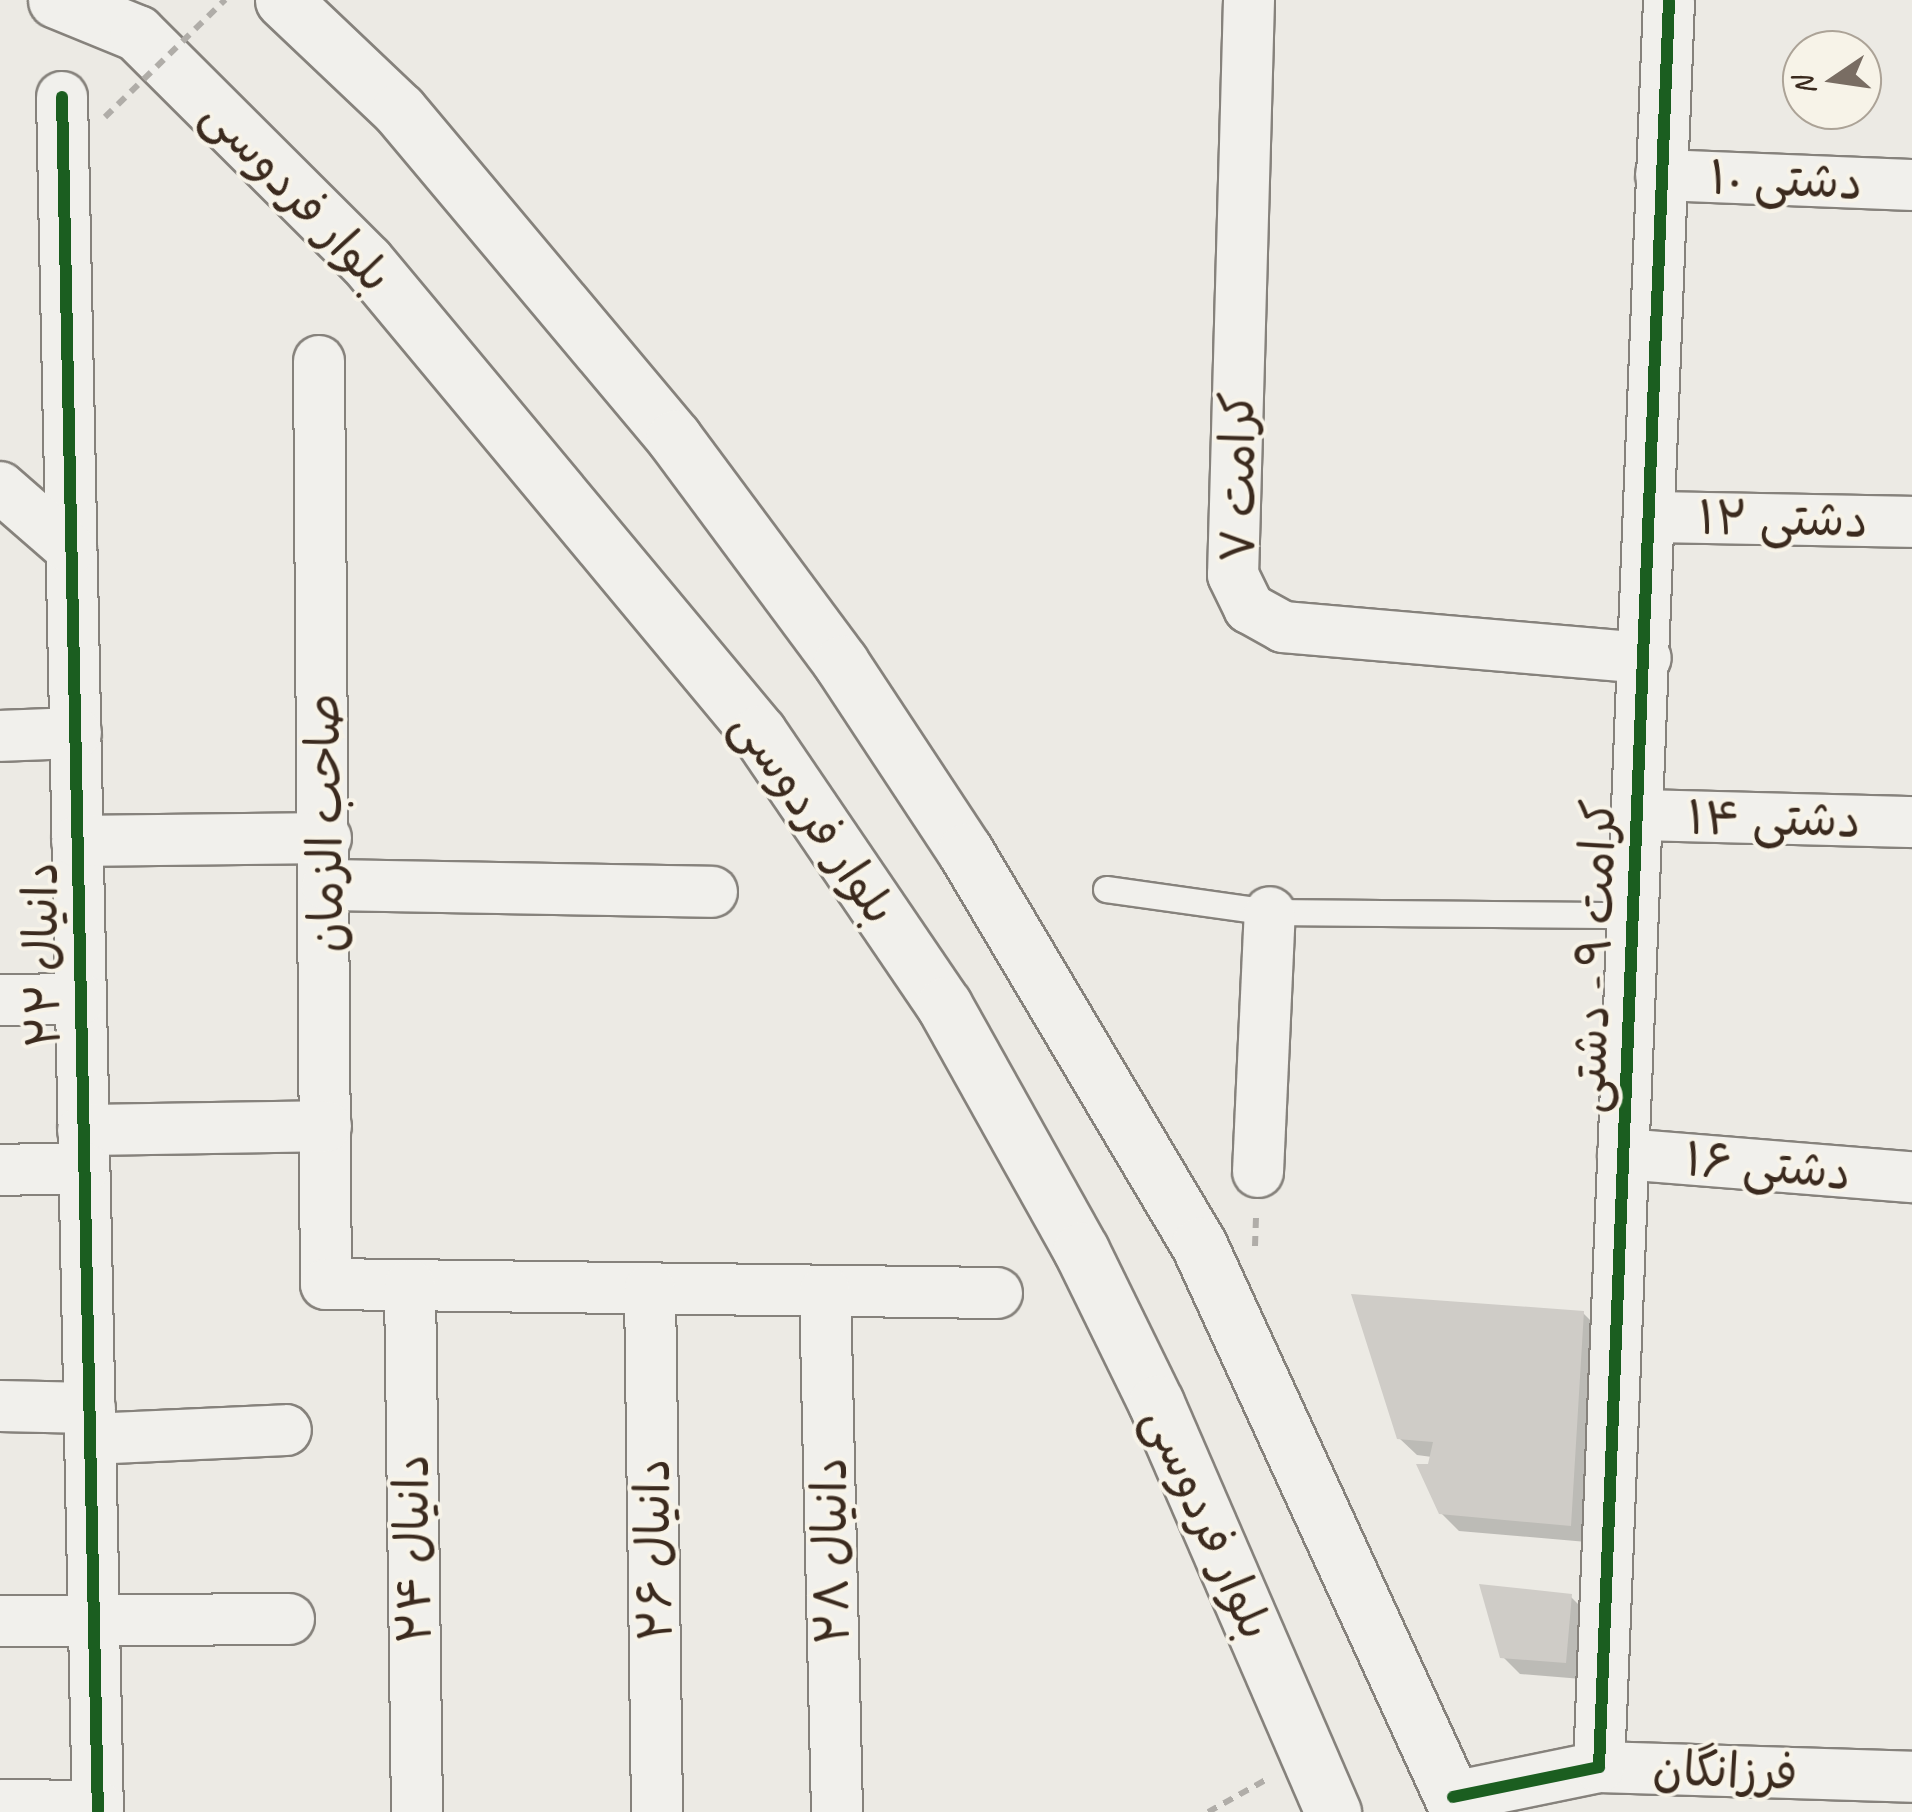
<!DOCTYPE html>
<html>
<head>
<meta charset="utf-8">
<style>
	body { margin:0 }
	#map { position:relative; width:1912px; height:1812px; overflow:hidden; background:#eceae4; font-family:Caveat,"Playpen Sans Arabic",sans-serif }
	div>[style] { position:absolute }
	.shadow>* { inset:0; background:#0003 }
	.building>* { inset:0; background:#cfccc7 }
	.path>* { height:6px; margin-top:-3px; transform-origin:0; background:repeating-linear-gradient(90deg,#b0ada8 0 10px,transparent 0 18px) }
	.roads { filter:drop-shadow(2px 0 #86827c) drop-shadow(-2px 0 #86827c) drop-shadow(0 2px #86827c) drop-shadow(0 -2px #86827c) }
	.service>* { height:25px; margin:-12.5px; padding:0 12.5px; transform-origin:12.5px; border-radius:12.5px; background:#f1f0ec }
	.minor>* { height:50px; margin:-25px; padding:0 25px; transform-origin:25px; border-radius:25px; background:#f1f0ec }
	.primary>* { height:55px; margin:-27.5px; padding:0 27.5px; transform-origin:27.5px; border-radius:27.5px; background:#f1f0ec }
	.path-bridge>* { height:6px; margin-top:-3px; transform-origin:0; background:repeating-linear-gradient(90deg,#b0ada8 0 10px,transparent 0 18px) }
	.cycleway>* { height:12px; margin:-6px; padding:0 6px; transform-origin:6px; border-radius:6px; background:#1b5e20 }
	span { translate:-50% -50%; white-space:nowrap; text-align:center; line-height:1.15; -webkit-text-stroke:8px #f7f3e8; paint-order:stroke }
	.street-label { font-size:48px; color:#3b2a1e }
	.north { position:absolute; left:1782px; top:30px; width:100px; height:100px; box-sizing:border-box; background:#f7f3e8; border:2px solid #aca397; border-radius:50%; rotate:257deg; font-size:28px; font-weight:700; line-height:40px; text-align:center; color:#3b2a1e }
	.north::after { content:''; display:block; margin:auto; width:35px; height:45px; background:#796d63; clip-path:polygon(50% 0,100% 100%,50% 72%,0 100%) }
</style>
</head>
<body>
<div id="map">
	<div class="shadow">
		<i style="clip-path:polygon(1583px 1313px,1600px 1330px,1587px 1542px,1459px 1531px,1441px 1513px,1432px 1457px,1417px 1455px,1399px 1438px)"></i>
		<i style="clip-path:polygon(1570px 1596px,1588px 1614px,1582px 1679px,1520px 1674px,1502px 1656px)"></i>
	</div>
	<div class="building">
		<i style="clip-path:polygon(1351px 1294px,1584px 1311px,1571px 1526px,1439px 1514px,1416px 1464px,1428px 1464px,1433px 1442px,1397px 1439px)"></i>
		<i style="clip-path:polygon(1479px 1584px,1572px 1594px,1566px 1663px,1500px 1658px)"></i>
	</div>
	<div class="path">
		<i style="left:1255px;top:1246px;width:32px;rotate:-88deg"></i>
		<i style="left:1208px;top:1812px;width:70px;rotate:-29.1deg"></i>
	</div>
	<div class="roads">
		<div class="service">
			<i style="left:1106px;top:889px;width:166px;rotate:8deg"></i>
			<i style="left:1270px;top:912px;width:362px;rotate:0.5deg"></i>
		</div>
		<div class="minor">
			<i style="left:1249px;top:0;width:575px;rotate:91.59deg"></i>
			<i style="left:1233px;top:575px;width:37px;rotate:64deg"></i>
			<i style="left:1249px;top:608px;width:39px;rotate:29deg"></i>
			<i style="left:1283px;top:627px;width:364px;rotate:4.9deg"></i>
			<i style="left:62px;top:97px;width:1715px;rotate:88.8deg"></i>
			<i style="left:1661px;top:175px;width:251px;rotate:2.3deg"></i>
			<i style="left:319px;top:361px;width:923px;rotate:89.57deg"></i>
			<i style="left:326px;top:1284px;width:671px;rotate:0.77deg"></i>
			<i style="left:0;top:487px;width:94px;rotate:41.1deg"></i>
			<i style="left:1653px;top:517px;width:259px;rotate:1.1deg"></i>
			<i style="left:0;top:736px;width:76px;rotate:-2.3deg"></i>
			<i style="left:1637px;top:815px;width:275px;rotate:1.5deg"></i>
			<i style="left:77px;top:841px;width:249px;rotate:-0.7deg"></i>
			<i style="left:327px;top:885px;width:385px;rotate:1deg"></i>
			<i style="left:0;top:1000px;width:81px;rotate:-0.7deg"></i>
			<i style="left:83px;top:1130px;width:243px;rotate:-0.9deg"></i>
			<i style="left:1623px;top:1154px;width:290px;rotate:4.6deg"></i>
			<i style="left:0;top:1170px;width:84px;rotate:-1.4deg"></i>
			<i style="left:1258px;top:1172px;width:260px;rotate:-87.4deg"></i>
			<i style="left:410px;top:1285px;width:527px;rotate:89.24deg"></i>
			<i style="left:650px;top:1289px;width:523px;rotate:89.23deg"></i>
			<i style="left:825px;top:1291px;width:521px;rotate:88.68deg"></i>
			<i style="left:0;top:1406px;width:90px;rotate:1.3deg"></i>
			<i style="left:90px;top:1439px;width:196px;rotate:-2.6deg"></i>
			<i style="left:0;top:1621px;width:289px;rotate:-0.4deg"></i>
			<i style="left:1599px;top:1767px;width:313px;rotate:1.8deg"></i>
			<i style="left:1453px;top:1797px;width:149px;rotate:-11.6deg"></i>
			<i style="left:1599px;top:1767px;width:1768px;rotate:-87.73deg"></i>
			<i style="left:0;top:1805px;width:98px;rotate:0.6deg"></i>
		</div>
		<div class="primary">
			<i style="left:56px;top:0;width:87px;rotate:22.2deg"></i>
			<i style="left:137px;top:33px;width:323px;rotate:44.9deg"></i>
			<i style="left:366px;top:261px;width:614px;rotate:50.22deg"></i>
			<i style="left:759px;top:733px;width:329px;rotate:55.8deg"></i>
			<i style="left:944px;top:1005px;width:281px;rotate:60.8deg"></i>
			<i style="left:1081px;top:1250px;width:170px;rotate:63.9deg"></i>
			<i style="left:1156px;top:1403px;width:446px;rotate:66.6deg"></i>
			<i style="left:283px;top:0;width:160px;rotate:43.5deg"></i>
			<i style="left:399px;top:110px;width:428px;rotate:50deg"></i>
			<i style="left:674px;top:438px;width:280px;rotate:53.4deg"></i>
			<i style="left:841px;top:663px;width:225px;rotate:56.6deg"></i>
			<i style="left:965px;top:851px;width:458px;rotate:59.3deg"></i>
			<i style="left:1199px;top:1245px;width:624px;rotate:65.37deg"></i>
		</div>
	</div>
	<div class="path-bridge">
		<i style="left:105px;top:117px;width:168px;rotate:-44.3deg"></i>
	</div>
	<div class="cycleway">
		<i style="left:62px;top:97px;width:1715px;rotate:88.8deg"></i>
		<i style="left:1453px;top:1797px;width:149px;rotate:-11.6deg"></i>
		<i style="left:1599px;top:1767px;width:1768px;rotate:-87.73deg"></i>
	</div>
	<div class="street-label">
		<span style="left:1786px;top:180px;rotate:2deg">دشتی ۱۰</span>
		<span style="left:297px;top:195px;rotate:46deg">بلوار فردوسی</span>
		<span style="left:1238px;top:477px;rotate:-90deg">کرامت ۷</span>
		<span style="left:1783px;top:519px;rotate:1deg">دشتی ۱۲</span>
		<span style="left:814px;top:817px;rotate:55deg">بلوار فردوسی</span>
		<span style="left:1774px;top:819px;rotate:1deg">دشتی ۱۴</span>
		<span style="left:325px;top:823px;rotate:-91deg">صاحب الزمان</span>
		<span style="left:42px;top:955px;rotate:-91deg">دانیال ۲۲</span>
		<span style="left:1594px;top:956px;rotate:-88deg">کرامت ۹ - دشتی</span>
		<span style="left:1768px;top:1166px;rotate:5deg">دشتی ۱۶</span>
		<span style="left:1208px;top:1523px;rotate:66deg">بلوار فردوسی</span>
		<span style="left:413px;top:1549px;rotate:-91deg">دانیال ۲۴</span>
		<span style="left:654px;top:1550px;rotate:-91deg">دانیال ۲۶</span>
		<span style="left:831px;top:1551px;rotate:-91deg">دانیال ۲۸</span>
		<span style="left:1725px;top:1771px;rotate:2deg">فرزانگان</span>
	</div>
	<div class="north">N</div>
</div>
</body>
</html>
